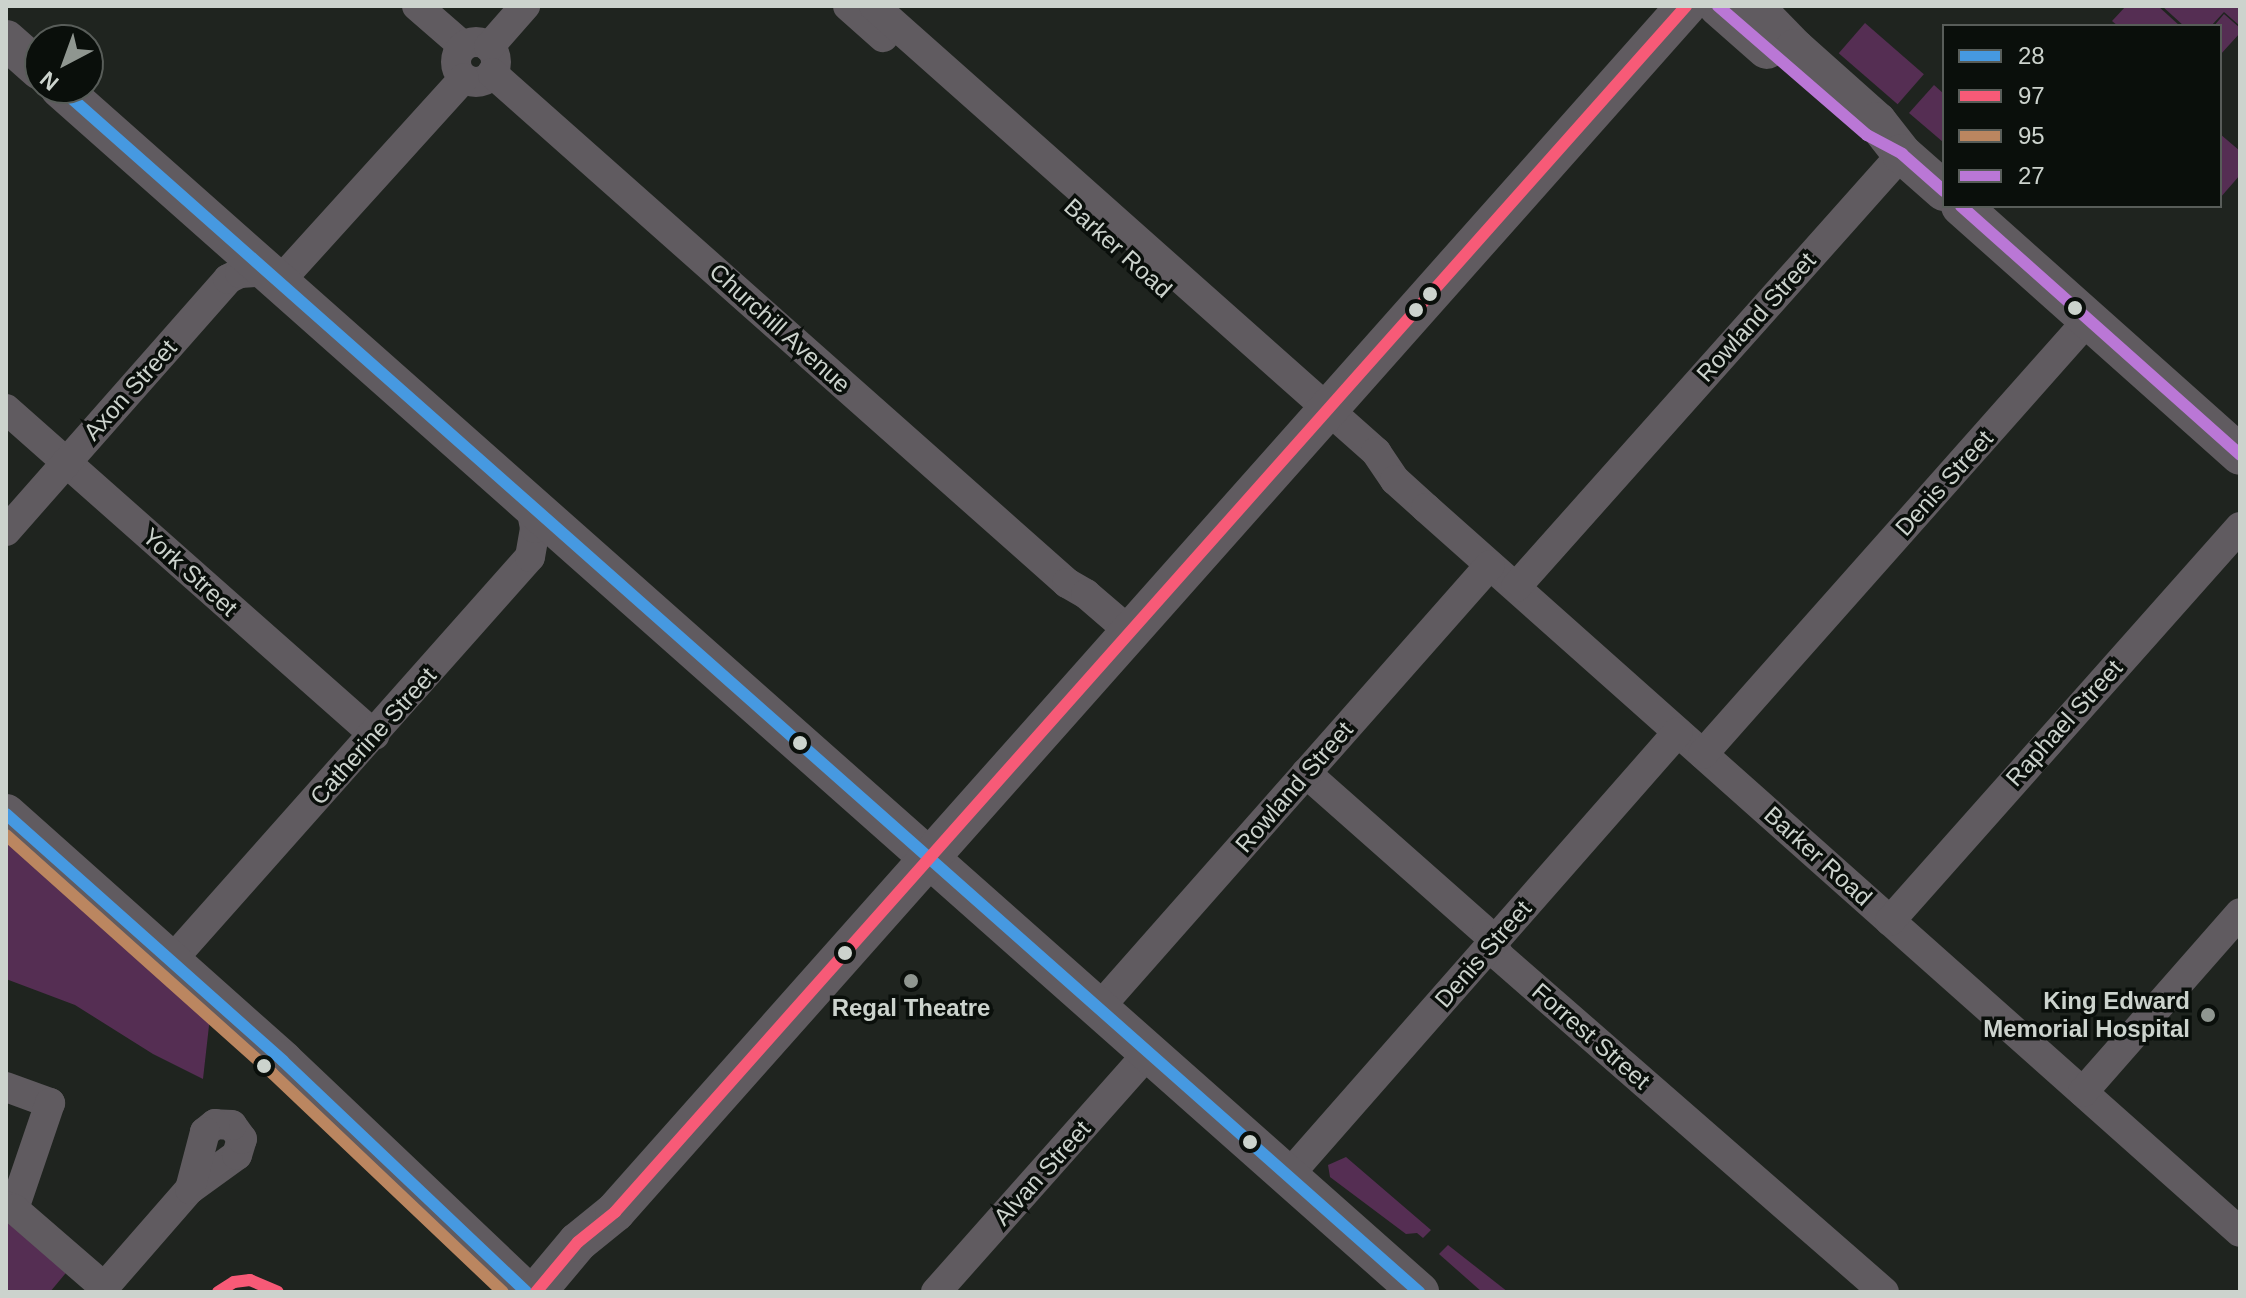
<!DOCTYPE html>
<html>
<head>
<meta charset="utf-8">
<style>
	body { margin:0 }
	#map { position:relative; width:2246px; height:1298px; overflow:hidden; background:#1f241f; font-family:Arial,sans-serif }
	div>[style] { position:absolute }
	.green>* { inset:0; background:#552e53; transform-origin:0 0 }
	.minor>* { height:30px; margin:-15px; padding:0 15px; transform-origin:15px; border-radius:15px; background:#605b60 }
	.minor>.ring { margin:-15px; padding:0; box-sizing:content-box; background:none; border:30px solid #605b60; border-radius:50% }
	.major>* { height:40px; margin:-20px; padding:0 20px; transform-origin:20px; border-radius:20px; background:#605b60 }
	.bus-1>* { height:12px; margin:-6px; padding:0 6px; transform-origin:6px; border-radius:6px; background:#4699e1 }
	.bus-2>* { height:12px; margin:-6px; padding:0 6px; transform-origin:6px; border-radius:6px; background:#f75a77 }
	.bus-3>* { height:12px; margin:-6px; padding:0 6px; transform-origin:6px; border-radius:6px; background:#bb8660 }
	.bus-4>* { height:12px; margin:-6px; padding:0 6px; transform-origin:6px; border-radius:6px; background:#ba77d6 }
	.dots>* { width:22px; height:22px; translate:-50% -50%; box-sizing:border-box; border:4px solid #0a0f0b; border-radius:50% }
	span { translate:-50% -50%; white-space:nowrap; text-align:center; line-height:1.15; -webkit-text-stroke:7px #0a0f0b; paint-order:stroke }
	.street-label { font-size:24px; color:#ccd3cd }
	.poi-label { font-size:24px; color:#ccd3cd; font-weight:700 }
	.right { translate:-100% -50%; text-align:right }
	.frame { position:absolute; inset:0; border:8px solid #ccd3cd; pointer-events:none }
	.legend { position:absolute; left:1942px; top:24px; width:280px; height:184px; box-sizing:border-box; background:#0a0f0b; border:2px solid #585d59; margin:0; padding:10px 14px; list-style:none; font-size:24px; color:#ccd3cd }
	.legend li { display:flex; align-items:center; gap:16px; height:40px }
	.legend b { width:40px; border:2px solid #585d59 }
	.north { position:absolute; left:24px; top:24px; width:80px; height:80px; box-sizing:border-box; background:#0a0f0b; border:2px solid #585d59; border-radius:50%; rotate:221deg; font-size:22px; font-weight:700; line-height:32px; text-align:center; color:#ccd3cd }
	.north::after { content:''; display:block; margin:auto; width:28px; height:36px; background:#8f9690; clip-path:polygon(50% 0,100% 100%,50% 72%,0 100%) }
</style>
</head>
<body>
<div id="map">
	<div class="green">
		<i style="clip-path:polygon(2126px 6px,2158px 6px,2180px 26px,2118px 26px,2112px 21px)"></i>
		<i style="clip-path:polygon(2162px 6px,2240px 6px,2240px 26px,2224px 12px,2211px 26px,2184px 26px)"></i>
		<i style="clip-path:polygon(2224px 14px,2240px 28px,2240px 33px,2220px 55px,2220px 26px,2214px 26px)"></i>
		<i style="left:1865px;top:23px;width:78px;height:40px;rotate:41deg"></i>
		<i style="clip-path:polygon(1934px 85px,1944px 94px,1943px 142px,1909px 113px)"></i>
		<i style="clip-path:polygon(2220px 134px,2240px 151px,2240px 175px,2220px 198px)"></i>
		<i style="clip-path:polygon(6px 828px,211px 1008px,203px 1079px,153px 1054px,75px 1005px,6px 979px)"></i>
		<i style="clip-path:polygon(1346px 1157px,1431px 1230px,1423px 1238px,1417px 1233px,1406px 1234px,1330px 1177px,1328px 1165px)"></i>
		<i style="clip-path:polygon(6px 1215px,70px 1268px,50px 1292px,6px 1292px)"></i>
		<i style="clip-path:polygon(1448px 1245px,1508px 1292px,1482px 1292px,1439px 1254px)"></i>
	</div>
	<div class="minor">
		<i style="left:417px;top:6px;width:61px;rotate:41deg"></i>
		<i style="left:848px;top:6px;width:47px;rotate:41.5deg"></i>
		<i style="left:874px;top:6px;width:672px;rotate:41.62deg"></i>
		<i style="left:1376px;top:452px;width:34px;rotate:56deg"></i>
		<i style="left:1395px;top:480px;width:42px;rotate:42.1deg"></i>
		<i style="left:1426px;top:508px;width:1089px;rotate:41.65deg"></i>
		<i class="ring" style="left:456px;top:42px;width:10px;height:10px"></i>
		<i style="left:489px;top:47px;width:55px;rotate:-48.7deg"></i>
		<i style="left:492px;top:73px;width:769px;rotate:41.57deg"></i>
		<i style="left:1067px;top:583px;width:22px;rotate:30deg"></i>
		<i style="left:1086px;top:594px;width:57px;rotate:40.7deg"></i>
		<i style="left:279px;top:282px;width:275px;rotate:-47.8deg"></i>
		<i style="left:6px;top:409px;width:492px;rotate:41.5deg"></i>
		<i style="left:6px;top:531px;width:336px;rotate:-48.6deg"></i>
		<i style="left:228px;top:279px;width:13px;rotate:-27deg"></i>
		<i style="left:240px;top:273px;width:27px;rotate:-4deg"></i>
		<i style="left:1516px;top:587px;width:580px;rotate:-48.28deg"></i>
		<i style="left:1703px;top:754px;width:582px;rotate:-48.42deg"></i>
		<i style="left:1306px;top:773px;width:242px;rotate:41.5deg"></i>
		<i style="left:1487px;top:933px;width:26px;rotate:62deg"></i>
		<i style="left:1499px;top:956px;width:511px;rotate:41.11deg"></i>
		<i style="left:1890px;top:921px;width:527px;rotate:-48.38deg"></i>
		<i style="left:171px;top:961px;width:540px;rotate:-48.38deg"></i>
		<i style="left:530px;top:557px;width:29px;rotate:-80deg"></i>
		<i style="left:535px;top:528px;width:16px;rotate:-101deg"></i>
		<i style="left:532px;top:512px;width:16px;rotate:-128deg"></i>
		<i style="left:1098px;top:1009px;width:592px;rotate:-48.56deg"></i>
		<i style="left:6px;top:1087px;width:47px;rotate:20deg"></i>
		<i style="left:50px;top:1103px;width:112px;rotate:108.8deg"></i>
		<i style="left:2083px;top:1092px;width:238px;rotate:-48.7deg"></i>
		<i style="left:1287px;top:1177px;width:592px;rotate:-48.7deg"></i>
		<i style="left:6px;top:1206px;width:9px;rotate:21deg"></i>
		<i style="left:14px;top:1209px;width:119px;rotate:40.9deg"></i>
		<i style="left:100px;top:1292px;width:137px;rotate:-48.9deg"></i>
		<i style="left:190px;top:1189px;width:58px;rotate:-35.9deg"></i>
		<i style="left:237px;top:1155px;width:17px;rotate:-73deg"></i>
		<i style="left:242px;top:1139px;width:17px;rotate:-126deg"></i>
		<i style="left:232px;top:1125px;width:17px;rotate:-177deg"></i>
		<i style="left:215px;top:1124px;width:13px;rotate:141deg"></i>
		<i style="left:205px;top:1132px;width:59px;rotate:104.7deg"></i>
		<i style="left:936px;top:1292px;width:319px;rotate:-48.4deg"></i>
	</div>
	<div class="major">
		<i style="left:1718px;top:6px;width:65px;rotate:41.3deg"></i>
		<i style="left:1753px;top:6px;width:60px;rotate:45.7deg"></i>
		<i style="left:1795px;top:49px;width:110px;rotate:41.7deg"></i>
		<i style="left:1877px;top:122px;width:41px;rotate:52deg"></i>
		<i style="left:1902px;top:154px;width:56px;rotate:41.4deg"></i>
		<i style="left:6px;top:40px;width:45px;rotate:41.4deg"></i>
		<i style="left:60px;top:88px;width:1816px;rotate:41.54deg"></i>
		<i style="left:1961px;top:206px;width:374px;rotate:41.7deg"></i>
		<i style="left:6px;top:814px;width:371px;rotate:41.7deg"></i>
		<i style="left:283px;top:1061px;width:335px;rotate:43.5deg"></i>
		<i style="left:536px;top:1292px;width:65px;rotate:-50deg"></i>
		<i style="left:578px;top:1242px;width:48px;rotate:-39deg"></i>
		<i style="left:615px;top:1212px;width:1613px;rotate:-48.39deg"></i>
	</div>
	<div class="bus-1">
		<i style="left:60px;top:88px;width:1816px;rotate:41.54deg"></i>
		<i style="left:6px;top:814px;width:371px;rotate:41.7deg"></i>
		<i style="left:283px;top:1061px;width:335px;rotate:43.5deg"></i>
	</div>
	<div class="bus-2">
		<i style="left:218px;top:1292px;width:19px;rotate:-32deg"></i>
		<i style="left:234px;top:1282px;width:16px;rotate:-7deg"></i>
		<i style="left:250px;top:1280px;width:30px;rotate:23deg"></i>
		<i style="left:536px;top:1292px;width:65px;rotate:-50deg"></i>
		<i style="left:578px;top:1242px;width:48px;rotate:-39deg"></i>
		<i style="left:615px;top:1212px;width:1613px;rotate:-48.39deg"></i>
	</div>
	<div class="bus-3">
		<i style="left:6px;top:835px;width:357px;rotate:41.8deg"></i>
		<i style="left:272px;top:1073px;width:318px;rotate:43.5deg"></i>
	</div>
	<div class="bus-4">
		<i style="left:1718px;top:6px;width:197px;rotate:40.9deg"></i>
		<i style="left:1867px;top:135px;width:40px;rotate:28deg"></i>
		<i style="left:1902px;top:154px;width:56px;rotate:41.4deg"></i>
		<i style="left:1961px;top:206px;width:374px;rotate:41.7deg"></i>
	</div>
	<div class="dots">
		<i style="left:1430px;top:294px;background:#ccd3cd"></i>
		<i style="left:2075px;top:308px;background:#ccd3cd"></i>
		<i style="left:1416px;top:310px;background:#ccd3cd"></i>
		<i style="left:800px;top:743px;background:#ccd3cd"></i>
		<i style="left:845px;top:953px;background:#ccd3cd"></i>
		<i style="left:911px;top:981px;background:#8f9690"></i>
		<i style="left:2208px;top:1015px;background:#8f9690"></i>
		<i style="left:264px;top:1066px;background:#ccd3cd"></i>
		<i style="left:1250px;top:1142px;background:#ccd3cd"></i>
	</div>
	<div class="street-label">
		<span style="left:1118px;top:248px;rotate:42deg">Barker Road</span>
		<span style="left:1756px;top:317px;rotate:-48deg">Rowland Street</span>
		<span style="left:780px;top:328px;rotate:42deg">Churchill Avenue</span>
		<span style="left:130px;top:390px;rotate:-48deg">Axon Street</span>
		<span style="left:1944px;top:483px;rotate:-48deg">Denis Street</span>
		<span style="left:190px;top:572px;rotate:42deg">York Street</span>
		<span style="left:2064px;top:723px;rotate:-48deg">Raphael Street</span>
		<span style="left:373px;top:736px;rotate:-48deg">Catherine Street</span>
		<span style="left:1294px;top:787px;rotate:-49deg">Rowland Street</span>
		<span style="left:1818px;top:856px;rotate:42deg">Barker Road</span>
		<span style="left:1483px;top:954px;rotate:-49deg">Denis Street</span>
		<span style="left:1591px;top:1036px;rotate:41deg">Forrest Street</span>
		<span style="left:1042px;top:1173px;rotate:-48deg">Alvan Street</span>
	</div>
	<div class="poi-label">
		<span class="right" style="left:2190px;top:1015px">King Edward<br>Memorial Hospital</span>
		<span style="left:911px;top:1008px">Regal Theatre</span>
	</div>
	<div class="frame"></div>
	<ul class="legend">
	<li><b style="height:10px;background:#4699e1"></b>28</li>
	<li><b style="height:10px;background:#f75a77"></b>97</li>
	<li><b style="height:10px;background:#bb8660"></b>95</li>
	<li><b style="height:10px;background:#ba77d6"></b>27</li>
	</ul>
	<div class="north">N</div>
</div>
</body>
</html>
